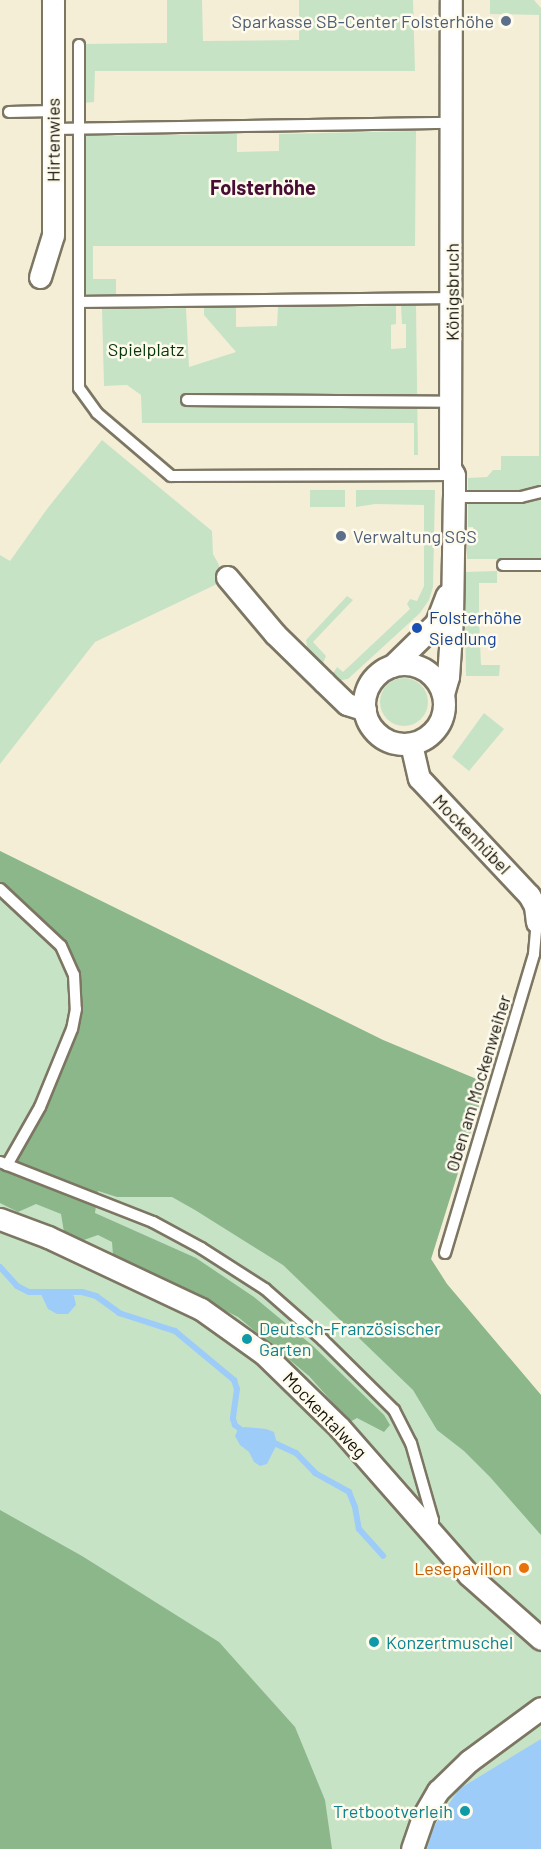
<!DOCTYPE html>
<html>
<head>
<meta charset="utf-8">
<style>
	body { margin:0 }
	#map { position:relative; width:541px; height:1849px; overflow:hidden; background:#f4eed7; font-family:Barlow,sans-serif }
	div>[style] { position:absolute }
	.green>* { inset:0; background:#c7e3c6; transform-origin:0 0 }
	.round { border-radius:50% }
	.forest>* { inset:0; background:#8bb78a }
	.water>* { inset:0; background:#9eccf8 }
	.stream>* { height:6px; margin:-3px; padding:0 3px; transform-origin:3px; border-radius:3px; background:#9eccf8 }
	.roads { filter:drop-shadow(2px 0 #7c7663) drop-shadow(-2px 0 #7c7663) drop-shadow(0 2px #7c7663) drop-shadow(0 -2px #7c7663) }
	.lane>* { height:10px; margin:-5px; padding:0 5px; transform-origin:5px; border-radius:5px; background:#fff }
	.street>* { height:21px; margin:-10.5px; padding:0 10.5px; transform-origin:10.5px; border-radius:10.5px; background:#fff }
	.street>.ring { margin:-10.5px; padding:0; box-sizing:content-box; background:none; border:21px solid #fff; border-radius:50% }
	.dots>* { width:16px; height:16px; translate:-50% -50%; box-sizing:border-box; border:3px solid #fefbed; border-radius:50% }
	span { translate:-50% -50%; white-space:nowrap; text-align:center; line-height:1.15; -webkit-text-stroke:5px #fefbed; paint-order:stroke }
	.service-label { font-size:18px; color:#4e5e75 }
	.right { translate:-100% -50%; text-align:right }
	.left { translate:0 -50%; text-align:left }
	.street-label { font-size:18px; color:#16130c }
	.park-label { font-size:18px; color:#06370a }
	.transit-label { font-size:18px; color:#164399 }
	.culture-label { font-size:18px; color:#0d838f }
	.food-label { font-size:18px; color:#c56008 }
	.neighbourhood-label { font-size:20px; color:#470d35; font-weight:700 }
</style>
</head>
<body>
<div id="map">
	<div class="green">
		<i style="clip-path:polygon(167px 0,223px 0,202px 0,203px 41px,299px 40px,299px 0,413px 0,415px 71px,95px 71px,94px 102px,84px 103px,84px 44px,167px 43px)"></i>
		<i style="clip-path:polygon(490px 0,534px 0,541px 8px,541px 559px,467px 559px,467px 541px,473px 540px,473px 527px,468px 527px,468px 478px,487px 477px,493px 470px,501px 470px,501px 456px,539px 456px,539px 15px,490px 14px)"></i>
		<i style="clip-path:polygon(416px 131px,415px 246px,93px 246px,93px 279px,116px 279px,116px 296px,85px 297px,84px 136px,237px 134px,237px 152px,279px 151px,279px 134px)"></i>
		<i style="clip-path:polygon(396px 306px,396px 324px,391px 325px,391px 349px,406px 348px,406px 324px,402px 324px,401px 306px,416px 306px,418px 455px,414px 455px,414px 423px,142px 423px,141px 395px,127px 385px,104px 386px,102px 309px,186px 308px,189px 367px,236px 352px,204px 315px,204px 307px,236px 307px,236px 327px,277px 326px,278px 307px)"></i>
		<i style="clip-path:polygon(102px 440px,212px 531px,213px 554px,219px 565px,217px 584px,95px 642px,0 764px,0 555px,10px 561px,47px 509px)"></i>
		<i style="left:310px;top:490px;width:35px;height:17px"></i>
		<i style="clip-path:polygon(356px 490px,435px 490px,433px 587px,429px 600px,420px 613px,348px 679px,336px 681px,331px 677px,337px 667px,343px 672px,410px 609px,407px 604px,410px 599px,417px 601px,424px 586px,424px 505px,375px 504px,356px 507px)"></i>
		<i style="clip-path:polygon(497px 571px,497px 583px,479px 583px,479px 617px,481px 665px,500px 665px,499px 676px,466px 676px,464px 572px)"></i>
		<i style="clip-path:polygon(347px 596px,353px 600px,313px 642px,326px 656px,321px 668px,309px 657px,306px 640px)"></i>
		<i class="round" style="left:380px;top:678px;width:48px;height:48px"></i>
		<i style="clip-path:polygon(484px 713px,504px 729px,469px 771px,452px 757px)"></i>
		<i style="clip-path:polygon(0 851px,383px 1040px,486px 1083px,431px 1259px,447px 1284px,541px 1395px,541px 1849px,0 1849px)"></i>
	</div>
	<div class="forest">
		<i style="clip-path:polygon(0 851px,383px 1040px,486px 1083px,431px 1259px,447px 1284px,541px 1395px,541px 1535px,490px 1477px,464px 1451px,437px 1430px,413px 1390px,283px 1265px,195px 1210px,172px 1197px,117px 1197px,98px 1191px,95px 1213px,196px 1258px,254px 1297px,313px 1346px,384px 1415px,390px 1425px,384px 1432px,357px 1418px,350px 1422px,309px 1376px,238px 1317px,113px 1255px,112px 1242px,98px 1235px,81px 1241px,64px 1232px,61px 1214px,36px 1204px,18px 1212px,0 1203px,0 1162px,7px 1165px,72px 1029px,74px 975px,61px 946px,0 889px)"></i>
		<i style="clip-path:polygon(0 1510px,82px 1556px,219px 1642px,295px 1727px,325px 1800px,332px 1849px,0 1849px)"></i>
	</div>
	<div class="water">
		<i style="clip-path:polygon(67px 1291px,74px 1296px,76px 1305px,68px 1314px,57px 1314px,48px 1309px,40px 1292px)"></i>
		<i style="clip-path:polygon(245px 1427px,266px 1429px,274px 1432px,277px 1444px,267px 1464px,260px 1466px,254px 1462px,249px 1452px,240px 1445px,235px 1436px,238px 1429px)"></i>
		<i style="clip-path:polygon(541px 1739px,541px 1849px,427px 1849px,433px 1828px,459px 1789px)"></i>
	</div>
	<div class="stream">
		<i style="left:0;top:1267px;width:25px;rotate:48deg"></i>
		<i style="left:17px;top:1286px;width:13px;rotate:27deg"></i>
		<i style="left:29px;top:1292px;width:53px"></i>
		<i style="left:82px;top:1292px;width:15px;rotate:16deg"></i>
		<i style="left:96px;top:1296px;width:29px;rotate:36deg"></i>
		<i style="left:119px;top:1313px;width:59px;rotate:17.8deg"></i>
		<i style="left:175px;top:1331px;width:77px;rotate:39.7deg"></i>
		<i style="left:234px;top:1380px;width:9px;rotate:72deg"></i>
		<i style="left:237px;top:1389px;width:30px;rotate:98deg"></i>
		<i style="left:233px;top:1419px;width:6px;rotate:72deg"></i>
		<i style="left:235px;top:1425px;width:11px;rotate:38deg"></i>
		<i style="left:270px;top:1441px;width:29px;rotate:25deg"></i>
		<i style="left:296px;top:1453px;width:28px;rotate:46deg"></i>
		<i style="left:315px;top:1473px;width:39px;rotate:29deg"></i>
		<i style="left:349px;top:1492px;width:16px;rotate:68deg"></i>
		<i style="left:355px;top:1507px;width:22px;rotate:80deg"></i>
		<i style="left:359px;top:1529px;width:36px;rotate:48deg"></i>
	</div>
	<div class="roads">
		<div class="lane">
			<i style="left:79px;top:45px;width:343px;rotate:90deg"></i>
			<i style="left:79px;top:388px;width:31px;rotate:54deg"></i>
			<i style="left:97px;top:413px;width:97px;rotate:40.4deg"></i>
			<i style="left:171px;top:476px;width:283px;rotate:-0.2deg"></i>
			<i style="left:9px;top:112px;width:44px;rotate:-1.3deg"></i>
			<i style="left:53px;top:129px;width:399px;rotate:-0.9deg"></i>
			<i style="left:79px;top:302px;width:373px;rotate:-0.6deg"></i>
			<i style="left:187px;top:400px;width:263px;rotate:0.4deg"></i>
			<i style="left:454px;top:497px;width:67px"></i>
			<i style="left:521px;top:497px;width:21px;rotate:-14deg"></i>
			<i style="left:503px;top:565px;width:38px"></i>
			<i style="left:0;top:889px;width:83px;rotate:43.1deg"></i>
			<i style="left:61px;top:946px;width:32px;rotate:66deg"></i>
			<i style="left:74px;top:975px;width:34px;rotate:87deg"></i>
			<i style="left:76px;top:1009px;width:20px;rotate:101deg"></i>
			<i style="left:72px;top:1029px;width:84px;rotate:112.3deg"></i>
			<i style="left:40px;top:1107px;width:67px;rotate:119.6deg"></i>
			<i style="left:0;top:1162px;width:164px;rotate:21.4deg"></i>
			<i style="left:153px;top:1222px;width:55px;rotate:28.4deg"></i>
			<i style="left:201px;top:1248px;width:76px;rotate:32.6deg"></i>
			<i style="left:265px;top:1289px;width:77px;rotate:41.3deg"></i>
			<i style="left:323px;top:1340px;width:100px;rotate:44.6deg"></i>
			<i style="left:394px;top:1410px;width:37px;rotate:63deg"></i>
			<i style="left:411px;top:1443px;width:80px;rotate:74.1deg"></i>
			<i style="left:433px;top:1520px;width:10px;rotate:90deg"></i>
			<i style="left:445px;top:1253px;width:312px;rotate:-73.4deg"></i>
			<i style="left:534px;top:954px;width:32px;rotate:-85deg"></i>
		</div>
		<div class="street">
			<i style="left:40px;top:277px;width:44px;rotate:-72.8deg"></i>
			<i style="left:53px;top:235px;width:235px;rotate:-90deg"></i>
			<i style="left:227px;top:577px;width:75px;rotate:49.9deg"></i>
			<i style="left:275px;top:634px;width:69px;rotate:44.4deg"></i>
			<i style="left:324px;top:682px;width:32px;rotate:44deg"></i>
			<i style="left:347px;top:704px;width:19px;rotate:18deg"></i>
			<i class="ring" style="left:364px;top:664px;width:59px;height:59px"></i>
			<i style="left:392px;top:666px;width:62px;rotate:-44.3deg"></i>
			<i style="left:436px;top:623px;width:30px;rotate:-69deg"></i>
			<i style="left:443px;top:694px;width:18px;rotate:-74deg"></i>
			<i style="left:448px;top:677px;width:59px;rotate:-86.1deg"></i>
			<i style="left:452px;top:618px;width:121px;rotate:-89.1deg"></i>
			<i style="left:454px;top:497px;width:22px;rotate:-90deg"></i>
			<i style="left:454px;top:475px;width:8px;rotate:-120deg"></i>
			<i style="left:450px;top:468px;width:468px;rotate:-89.9deg"></i>
			<i style="left:411px;top:744px;width:35px;rotate:77deg"></i>
			<i style="left:419px;top:778px;width:161px;rotate:46.8deg"></i>
			<i style="left:529px;top:895px;width:13px;rotate:61deg"></i>
			<i style="left:535px;top:906px;width:16px;rotate:83deg"></i>
			<i style="left:0;top:1219px;width:51px;rotate:20.6deg"></i>
			<i style="left:48px;top:1237px;width:169px;rotate:25.2deg"></i>
			<i style="left:201px;top:1309px;width:77px;rotate:35.5deg"></i>
			<i style="left:264px;top:1354px;width:105px;rotate:44.2deg"></i>
			<i style="left:339px;top:1427px;width:197px;rotate:48.7deg"></i>
			<i style="left:469px;top:1575px;width:96px;rotate:41.6deg"></i>
			<i style="left:412px;top:1849px;width:36px;rotate:-71deg"></i>
			<i style="left:424px;top:1815px;width:28px;rotate:-60deg"></i>
			<i style="left:438px;top:1791px;width:43px;rotate:-44.1deg"></i>
			<i style="left:469px;top:1761px;width:89px;rotate:-36.4deg"></i>
		</div>
	</div>
	<div class="dots">
		<i style="left:506px;top:21px;background:#5c6f8a"></i>
		<i style="left:341px;top:536px;background:#5c6f8a"></i>
		<i style="left:417px;top:628px;background:#1a4fb4"></i>
		<i style="left:247px;top:1339px;background:#0f9aa8"></i>
		<i style="left:524px;top:1568px;background:#e8710a"></i>
		<i style="left:374px;top:1642px;background:#0f9aa8"></i>
		<i style="left:465px;top:1811px;background:#0f9aa8"></i>
	</div>
	<div class="service-label">
		<span class="right" style="left:494px;top:21px">Sparkasse SB-Center Folsterhöhe</span>
		<span class="left" style="left:353px;top:536px">Verwaltung SGS</span>
	</div>
	<div class="street-label">
		<span style="left:53px;top:140px;rotate:-90deg">Hirtenwies</span>
		<span style="left:452px;top:292px;rotate:-90deg">Königsbruch</span>
		<span style="left:472px;top:834px;rotate:46deg">Mockenhübel</span>
		<span style="left:478px;top:1083px;rotate:-73deg">Oben am Mockenweiher</span>
		<span style="left:325px;top:1415px;rotate:46deg">Mockentalweg</span>
	</div>
	<div class="park-label">
		<span style="left:146px;top:349px">Spielplatz</span>
	</div>
	<div class="transit-label">
		<span class="left" style="left:429px;top:628px">Folsterhöhe<br>Siedlung</span>
	</div>
	<div class="culture-label">
		<span class="left" style="left:259px;top:1339px">Deutsch-Französischer<br>Garten</span>
		<span class="left" style="left:386px;top:1642px">Konzertmuschel</span>
		<span class="right" style="left:453px;top:1811px">Tretbootverleih</span>
	</div>
	<div class="food-label">
		<span class="right" style="left:512px;top:1568px">Lesepavillon</span>
	</div>
	<div class="neighbourhood-label">
		<span style="left:263px;top:187px">Folsterhöhe</span>
	</div>
</div>
</body>
</html>
